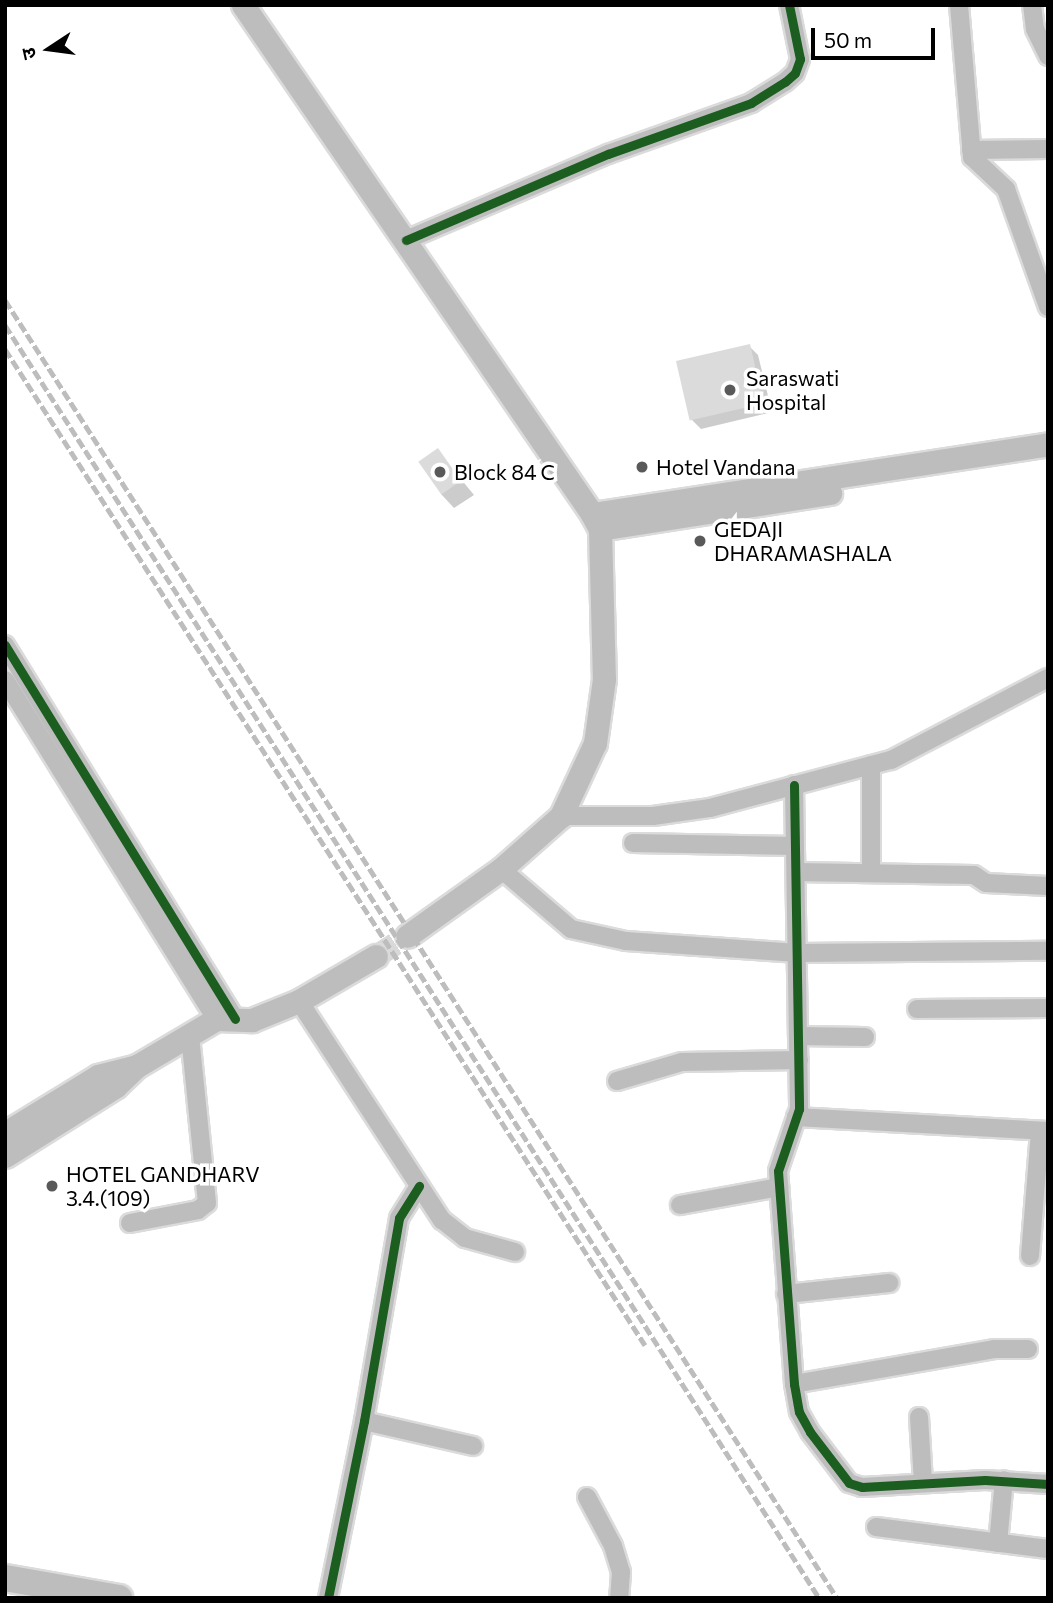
<!DOCTYPE html>
<html>
<head>
<meta charset="utf-8">
<style>
	body { margin:0 }
	#map { position:relative; width:1053px; height:1603px; overflow:hidden; background:#fff; font-family:Commissioner,"Noto Sans Devanagari",sans-serif }
	div>[style] { position:absolute }
	.shadow>* { inset:0; background:#0003 }
	.building>* { inset:0; background:#dbdbdb; transform-origin:0 0 }
	.major-tunnel>* { height:23px; margin-top:-11.5px; transform-origin:0; background:repeating-linear-gradient(90deg,#d9d9d9 0 23px,transparent 0 34px) }
	.roads { filter:drop-shadow(2px 0 #dbdbdb) drop-shadow(-2px 0 #dbdbdb) drop-shadow(0 2px #dbdbdb) drop-shadow(0 -2px #dbdbdb) }
	.minor>* { height:18px; margin:-9px; padding:0 9px; transform-origin:9px; border-radius:9px; background:#bdbdbd }
	.major>* { height:23px; margin:-11.5px; padding:0 11.5px; transform-origin:11.5px; border-radius:11.5px; background:#bdbdbd }
	.highway>* { height:26px; margin:-13px; padding:0 13px; transform-origin:13px; border-radius:13px; background:#bdbdbd }
	.rail>* { height:5px; margin-top:-2.5px; transform-origin:0; background:repeating-linear-gradient(90deg,#bdbdbd 0 10px,transparent 0 13.5px) }
	.cycleway>* { height:9px; margin:-4.5px; padding:0 4.5px; transform-origin:4.5px; border-radius:4.5px; background:#1b5e20 }
	.dots>* { width:19px; height:19px; translate:-50% -50%; box-sizing:border-box; border:4px solid #fff; border-radius:50% }
	span { translate:-50% -50%; white-space:nowrap; text-align:center; line-height:1.15; -webkit-text-stroke:7px #fff; paint-order:stroke }
	.poi-label { font-size:21px; color:#000 }
	.left { translate:0 -50%; text-align:left }
	.frame { position:absolute; inset:0; border:7px solid #000; pointer-events:none }
	.north { position:absolute; left:14px; top:14px; width:70px; height:70px; -webkit-text-stroke:5px #fff; paint-order:stroke; rotate:257deg; font-size:19px; font-weight:700; line-height:28px; text-align:center; color:#000 }
	.north::after { content:''; display:block; margin:auto; width:24px; height:32px; background:#000; clip-path:polygon(50% 0,100% 100%,50% 72%,0 100%) }
	.scale { position:absolute; left:811px; top:28px; width:124px; height:32px; box-sizing:border-box; border:4px solid #000; border-top:0; padding-left:9px; font-size:21px; line-height:24px; white-space:nowrap; color:#000; -webkit-text-stroke:5px #fff; paint-order:stroke }
</style>
</head>
<body>
<div id="map">
	<div class="shadow">
		<i style="clip-path:polygon(749px 346px,758px 355px,772px 412px,701px 429px,692px 420px)"></i>
		<i style="clip-path:polygon(438px 451px,474px 495px,454px 508px,441px 494px)"></i>
	</div>
	<div class="building">
		<i style="left:750px;top:344px;width:61px;height:76px;rotate:77deg"></i>
		<i style="left:438px;top:448px;width:40px;height:24px;rotate:55deg"></i>
	</div>
	<div class="major-tunnel">
		<i style="left:376px;top:956px;width:37px;rotate:-33deg"></i>
	</div>
	<div class="roads">
		<div class="minor">
			<i style="left:959px;top:5px;width:153px;rotate:85.1deg"></i>
			<i style="left:972px;top:157px;width:47px;rotate:43.3deg"></i>
			<i style="left:1006px;top:189px;width:125px;rotate:70.4deg"></i>
			<i style="left:1032px;top:5px;width:24px;rotate:83deg"></i>
			<i style="left:1035px;top:29px;width:30px;rotate:64deg"></i>
			<i style="left:971px;top:150px;width:77px;rotate:-0.7deg"></i>
			<i style="left:406px;top:240px;width:220px;rotate:-23.1deg"></i>
			<i style="left:608px;top:154px;width:152px;rotate:-19.6deg"></i>
			<i style="left:751px;top:103px;width:40px;rotate:-32deg"></i>
			<i style="left:785px;top:82px;width:13px;rotate:-42deg"></i>
			<i style="left:795px;top:73px;width:15px;rotate:-70deg"></i>
			<i style="left:800px;top:59px;width:55px;rotate:-101.5deg"></i>
			<i style="left:5px;top:645px;width:439px;rotate:58.4deg"></i>
			<i style="left:5px;top:680px;width:399px;rotate:58.1deg"></i>
			<i style="left:871px;top:765px;width:108px;rotate:90deg"></i>
			<i style="left:794px;top:785px;width:324px;rotate:89.1deg"></i>
			<i style="left:799px;top:1109px;width:65px;rotate:108.7deg"></i>
			<i style="left:778px;top:1171px;width:214px;rotate:85.7deg"></i>
			<i style="left:794px;top:1384px;width:28px;rotate:80deg"></i>
			<i style="left:799px;top:1412px;width:23px;rotate:61deg"></i>
			<i style="left:810px;top:1432px;width:64px;rotate:52.6deg"></i>
			<i style="left:849px;top:1483px;width:14px;rotate:17deg"></i>
			<i style="left:862px;top:1487px;width:123px;rotate:-3.3deg"></i>
			<i style="left:985px;top:1480px;width:63px;rotate:3.6deg"></i>
			<i style="left:561px;top:816px;width:92px"></i>
			<i style="left:653px;top:816px;width:58px;rotate:-8deg"></i>
			<i style="left:710px;top:808px;width:187px;rotate:-14.9deg"></i>
			<i style="left:891px;top:760px;width:177px;rotate:-27.6deg"></i>
			<i style="left:633px;top:843px;width:162px;rotate:1.1deg"></i>
			<i style="left:501px;top:869px;width:92px;rotate:40.6deg"></i>
			<i style="left:571px;top:929px;width:56px;rotate:12.3deg"></i>
			<i style="left:626px;top:941px;width:172px;rotate:4deg"></i>
			<i style="left:798px;top:953px;width:250px;rotate:-0.5deg"></i>
			<i style="left:796px;top:872px;width:178px;rotate:1deg"></i>
			<i style="left:974px;top:875px;width:14px;rotate:34deg"></i>
			<i style="left:986px;top:883px;width:62px;rotate:2.8deg"></i>
			<i style="left:299px;top:1001px;width:262px;rotate:56.9deg"></i>
			<i style="left:442px;top:1220px;width:29px;rotate:38deg"></i>
			<i style="left:465px;top:1238px;width:52px;rotate:15.6deg"></i>
			<i style="left:917px;top:1009px;width:131px;rotate:-0.4deg"></i>
			<i style="left:798px;top:1036px;width:67px;rotate:0.9deg"></i>
			<i style="left:617px;top:1081px;width:68px;rotate:-16.3deg"></i>
			<i style="left:682px;top:1062px;width:117px;rotate:-1deg"></i>
			<i style="left:796px;top:1117px;width:252px;rotate:3.2deg"></i>
			<i style="left:680px;top:1205px;width:101px;rotate:-10.3deg"></i>
			<i style="left:130px;top:1223px;width:69px;rotate:-10.8deg"></i>
			<i style="left:198px;top:1210px;width:11px;rotate:-38deg"></i>
			<i style="left:207px;top:1203px;width:169px;rotate:-95.8deg"></i>
			<i style="left:1030px;top:1256px;width:125px;rotate:-85.4deg"></i>
			<i style="left:786px;top:1294px;width:104px;rotate:-6.1deg"></i>
			<i style="left:794px;top:1384px;width:203px;rotate:-9.9deg"></i>
			<i style="left:994px;top:1349px;width:34px"></i>
			<i style="left:919px;top:1417px;width:65px;rotate:86.5deg"></i>
			<i style="left:364px;top:1421px;width:112px;rotate:12.9deg"></i>
			<i style="left:587px;top:1497px;width:55px;rotate:62deg"></i>
			<i style="left:613px;top:1546px;width:27px;rotate:73deg"></i>
			<i style="left:621px;top:1572px;width:26px;rotate:94deg"></i>
			<i style="left:876px;top:1527px;width:173px;rotate:7.3deg"></i>
			<i style="left:998px;top:1543px;width:63px;rotate:-84.6deg"></i>
			<i style="left:328px;top:1598px;width:181px;rotate:-78.5deg"></i>
			<i style="left:364px;top:1421px;width:206px;rotate:-80.2deg"></i>
			<i style="left:399px;top:1218px;width:38px;rotate:-58deg"></i>
		</div>
		<div class="major">
			<i style="left:243px;top:5px;width:617px;rotate:55.56deg"></i>
			<i style="left:592px;top:514px;width:17px;rotate:62deg"></i>
			<i style="left:600px;top:529px;width:150px;rotate:88.5deg"></i>
			<i style="left:604px;top:679px;width:65px;rotate:98deg"></i>
			<i style="left:595px;top:743px;width:81px;rotate:115deg"></i>
			<i style="left:561px;top:816px;width:80px;rotate:138.5deg"></i>
			<i style="left:501px;top:869px;width:115px;rotate:144.5deg"></i>
			<i style="left:592px;top:514px;width:461px;rotate:-8.7deg"></i>
			<i style="left:600px;top:529px;width:233px;rotate:-8.9deg"></i>
			<i style="left:5px;top:1133px;width:109px;rotate:-31.5deg"></i>
			<i style="left:98px;top:1076px;width:40px;rotate:-14.4deg"></i>
			<i style="left:5px;top:1156px;width:131px;rotate:-32.2deg"></i>
			<i style="left:116px;top:1086px;width:29px;rotate:-44deg"></i>
			<i style="left:137px;top:1066px;width:92px;rotate:-30.7deg"></i>
			<i style="left:216px;top:1019px;width:36px;rotate:2deg"></i>
			<i style="left:252px;top:1020px;width:51px;rotate:-22deg"></i>
			<i style="left:299px;top:1001px;width:89px;rotate:-30.3deg"></i>
		</div>
		<div class="highway">
			<i style="left:5px;top:1578px;width:116px;rotate:10deg"></i>
		</div>
	</div>
	<div class="rail">
		<i style="left:5px;top:300px;width:1542px;rotate:57.34deg"></i>
		<i style="left:5px;top:325px;width:1511px;rotate:57.4deg"></i>
		<i style="left:5px;top:349px;width:1184px;rotate:57.28deg"></i>
	</div>
	<div class="cycleway">
		<i style="left:406px;top:240px;width:220px;rotate:-23.1deg"></i>
		<i style="left:608px;top:154px;width:152px;rotate:-19.6deg"></i>
		<i style="left:751px;top:103px;width:40px;rotate:-32deg"></i>
		<i style="left:785px;top:82px;width:13px;rotate:-42deg"></i>
		<i style="left:795px;top:73px;width:15px;rotate:-70deg"></i>
		<i style="left:800px;top:59px;width:55px;rotate:-101.5deg"></i>
		<i style="left:5px;top:645px;width:439px;rotate:58.4deg"></i>
		<i style="left:794px;top:785px;width:324px;rotate:89.1deg"></i>
		<i style="left:799px;top:1109px;width:65px;rotate:108.7deg"></i>
		<i style="left:778px;top:1171px;width:214px;rotate:85.7deg"></i>
		<i style="left:794px;top:1384px;width:28px;rotate:80deg"></i>
		<i style="left:799px;top:1412px;width:23px;rotate:61deg"></i>
		<i style="left:810px;top:1432px;width:64px;rotate:52.6deg"></i>
		<i style="left:849px;top:1483px;width:14px;rotate:17deg"></i>
		<i style="left:862px;top:1487px;width:123px;rotate:-3.3deg"></i>
		<i style="left:985px;top:1480px;width:63px;rotate:3.6deg"></i>
		<i style="left:328px;top:1598px;width:181px;rotate:-78.5deg"></i>
		<i style="left:364px;top:1421px;width:206px;rotate:-80.2deg"></i>
		<i style="left:399px;top:1218px;width:38px;rotate:-58deg"></i>
	</div>
	<div class="dots">
		<i style="left:730px;top:390px;background:#595959"></i>
		<i style="left:642px;top:467px;background:#595959"></i>
		<i style="left:440px;top:472px;background:#595959"></i>
		<i style="left:700px;top:541px;background:#595959"></i>
		<i style="left:52px;top:1186px;background:#595959"></i>
	</div>
	<div class="poi-label">
		<span class="left" style="left:746px;top:390px">Saraswati<br>Hospital</span>
		<span class="left" style="left:656px;top:467px">Hotel Vandana</span>
		<span class="left" style="left:454px;top:472px">Block 84 C</span>
		<span class="left" style="left:714px;top:541px">GEDAJI<br>DHARAMASHALA</span>
		<span class="left" style="left:66px;top:1186px">HOTEL GANDHARV<br>3.4.(109)</span>
	</div>
	<div class="frame"></div>
	<div class="north">उ</div>
	<div class="scale">50 m</div>
</div>
</body>
</html>
